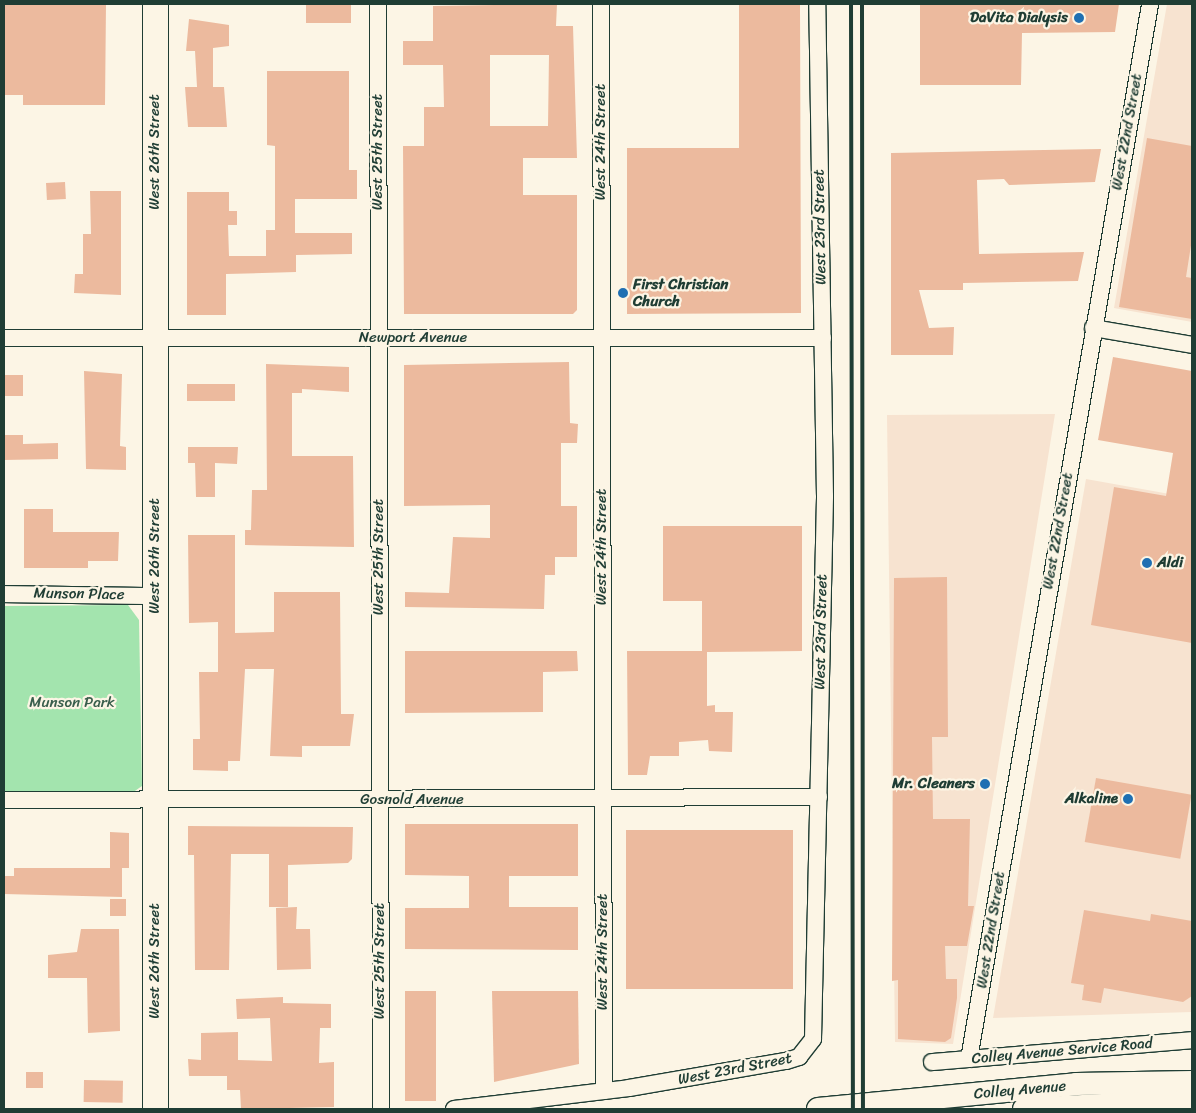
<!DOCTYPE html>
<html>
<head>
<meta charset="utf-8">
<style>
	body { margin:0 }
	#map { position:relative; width:1196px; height:1113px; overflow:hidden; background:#fcf5e5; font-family:Sriracha,sans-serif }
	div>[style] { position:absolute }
	.built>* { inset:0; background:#f7e3d0 }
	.green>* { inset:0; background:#a3e4ae }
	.building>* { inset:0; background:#ecba9e; transform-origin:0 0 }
	.roads { filter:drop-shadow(1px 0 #1f3d34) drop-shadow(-1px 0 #1f3d34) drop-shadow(0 1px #1f3d34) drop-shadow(0 -1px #1f3d34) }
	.street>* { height:16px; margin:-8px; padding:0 8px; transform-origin:8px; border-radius:8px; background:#fcf5e5 }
	.secondary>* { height:22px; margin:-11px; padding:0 11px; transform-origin:11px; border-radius:11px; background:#fcf5e5 }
	.primary>* { height:25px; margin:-12.5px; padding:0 12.5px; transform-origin:12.5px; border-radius:12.5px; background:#fcf5e5 }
	.rail>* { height:4px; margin:-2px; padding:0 2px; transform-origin:2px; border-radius:2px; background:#1f3d34 }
	.dots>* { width:14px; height:14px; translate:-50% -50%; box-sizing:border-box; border:2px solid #fcf5e5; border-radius:50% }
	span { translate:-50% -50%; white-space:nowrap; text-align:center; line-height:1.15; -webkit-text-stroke:4.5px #fcf5e5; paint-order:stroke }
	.poi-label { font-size:15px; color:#1f3d34; font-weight:700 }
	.right { translate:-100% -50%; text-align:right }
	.left { translate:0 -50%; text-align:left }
	.street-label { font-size:15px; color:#1f3d34 }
	.park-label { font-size:15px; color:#395e4c }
	.frame { position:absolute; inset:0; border:5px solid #1f3d34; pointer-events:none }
</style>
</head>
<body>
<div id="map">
	<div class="built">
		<i style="clip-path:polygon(1167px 4px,1192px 4px,1192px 322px,1114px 308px)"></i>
		<i style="clip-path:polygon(1055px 414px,953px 1044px,895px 1042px,887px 415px)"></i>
		<i style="clip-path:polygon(1086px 479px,1192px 498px,1192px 1012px,993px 1018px)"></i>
	</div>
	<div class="green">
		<i style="clip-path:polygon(128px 605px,139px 620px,142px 786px,132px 793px,4px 793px,4px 606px)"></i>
	</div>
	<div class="building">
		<i style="clip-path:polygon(4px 4px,106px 4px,105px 105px,23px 105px,23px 95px,4px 95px)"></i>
		<i style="left:306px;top:4px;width:45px;height:19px"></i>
		<i style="clip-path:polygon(evenodd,557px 4px,556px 26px,573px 26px,577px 158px,523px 158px,523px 195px,577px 195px,577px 310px,573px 314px,404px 314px,403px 146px,424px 146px,424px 107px,444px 107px,443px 65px,403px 65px,403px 41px,433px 41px,433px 6px,557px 4px,490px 55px,549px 55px,548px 126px,490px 126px,490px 55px)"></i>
		<i style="clip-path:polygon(739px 4px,800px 4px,801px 313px,627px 314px,627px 148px,739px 148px)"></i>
		<i style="clip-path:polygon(920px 4px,1119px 4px,1115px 32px,1022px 33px,1021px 85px,920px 85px)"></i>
		<i style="clip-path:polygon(189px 19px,229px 25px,229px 46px,213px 48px,213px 87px,224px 87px,227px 127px,188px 127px,185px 87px,197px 87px,195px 51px,186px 51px)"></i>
		<i style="clip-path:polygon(267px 71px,349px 71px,349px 170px,357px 170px,357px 199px,295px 199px,295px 233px,352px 233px,352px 254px,296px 255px,296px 272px,226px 274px,226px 315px,187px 315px,187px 192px,229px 192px,229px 211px,237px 211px,237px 225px,228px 225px,229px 256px,266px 256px,266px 230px,275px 230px,275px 146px,267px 145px)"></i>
		<i style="clip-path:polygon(1147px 138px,1192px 146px,1192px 239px,1186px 277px,1192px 278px,1192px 319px,1119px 307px)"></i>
		<i style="clip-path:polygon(1101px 149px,1095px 182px,1009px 185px,1004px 179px,977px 180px,979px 254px,1084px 252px,1078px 281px,963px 283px,963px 290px,919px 290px,929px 328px,954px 327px,953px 355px,891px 355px,891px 153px)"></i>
		<i style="left:65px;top:182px;width:17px;height:19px;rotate:87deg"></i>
		<i style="clip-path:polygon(90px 191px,121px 191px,121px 295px,74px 293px,75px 274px,83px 274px,83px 234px,91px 234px)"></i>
		<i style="clip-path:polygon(1113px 357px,1192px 371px,1192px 643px,1091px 625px,1114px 487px,1166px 496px,1173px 453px,1098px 440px)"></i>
		<i style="clip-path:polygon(569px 362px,570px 423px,578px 424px,577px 443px,561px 443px,561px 506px,577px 506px,577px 557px,555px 557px,555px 575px,545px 575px,544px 609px,405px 607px,405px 592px,449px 593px,453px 537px,490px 538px,490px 505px,404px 506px,404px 365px)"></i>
		<i style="clip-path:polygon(266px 364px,349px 367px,349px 392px,302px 389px,302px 393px,292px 393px,292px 456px,353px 456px,354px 547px,245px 545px,245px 530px,251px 530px,252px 490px,267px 490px)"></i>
		<i style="clip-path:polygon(84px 371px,122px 374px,120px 446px,126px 447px,126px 470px,86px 469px)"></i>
		<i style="left:4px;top:375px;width:19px;height:21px"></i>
		<i style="left:187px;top:384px;width:48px;height:17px"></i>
		<i style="clip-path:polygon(4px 435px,23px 435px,23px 444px,58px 443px,58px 459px,4px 460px)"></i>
		<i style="clip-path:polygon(188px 447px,238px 447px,237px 464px,215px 463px,215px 497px,196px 497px,195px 463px,188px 463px)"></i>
		<i style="clip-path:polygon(24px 509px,53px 509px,53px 532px,119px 532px,118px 561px,88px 561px,88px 568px,24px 568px)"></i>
		<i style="clip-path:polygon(663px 526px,802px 526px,802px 651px,707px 652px,707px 706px,715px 705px,715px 712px,733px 712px,732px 752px,709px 751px,708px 740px,679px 742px,679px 756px,650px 756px,647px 775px,628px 775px,627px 651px,702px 651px,702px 601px,663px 601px)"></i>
		<i style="clip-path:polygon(188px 535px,235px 535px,235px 633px,274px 632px,274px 592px,340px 592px,341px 714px,354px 714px,350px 746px,302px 746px,302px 757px,270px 756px,274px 669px,245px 669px,240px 761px,228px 761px,228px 771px,193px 770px,193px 739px,200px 739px,199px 672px,218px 672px,218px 622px,189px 623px)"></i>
		<i style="clip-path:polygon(947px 577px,948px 737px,932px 737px,933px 819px,970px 819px,968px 906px,974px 906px,967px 946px,945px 946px,946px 979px,957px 979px,957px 998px,951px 1038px,945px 1042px,898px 1039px,898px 980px,892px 981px,894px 578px)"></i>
		<i style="clip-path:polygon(405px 651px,577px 651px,578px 671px,543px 672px,543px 712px,405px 713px)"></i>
		<i style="left:1096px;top:778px;width:97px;height:65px;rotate:10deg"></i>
		<i style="clip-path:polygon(405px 824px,578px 824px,578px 876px,509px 876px,509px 907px,578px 907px,578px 950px,405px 949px,405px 908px,469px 908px,469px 876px,405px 875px)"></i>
		<i style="clip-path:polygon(188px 826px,353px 827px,352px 859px,348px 863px,288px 865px,288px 907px,269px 907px,269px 854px,231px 854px,229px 970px,195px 970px,194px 855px,188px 855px)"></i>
		<i style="left:626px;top:830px;width:167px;height:159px"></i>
		<i style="clip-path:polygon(110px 832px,129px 833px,129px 868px,122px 868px,122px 897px,4px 894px,4px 876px,14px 876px,14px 868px,110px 868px)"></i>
		<i style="left:110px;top:899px;width:16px;height:17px"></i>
		<i style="clip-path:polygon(297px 907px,296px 929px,310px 929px,311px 969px,277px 970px,276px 908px)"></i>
		<i style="clip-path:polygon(1084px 910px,1150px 921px,1151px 914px,1192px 921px,1192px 996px,1183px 1002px,1104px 988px,1101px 1003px,1082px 1000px,1084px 985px,1071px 983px)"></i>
		<i style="clip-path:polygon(81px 929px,119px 929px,120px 1031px,88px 1033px,87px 978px,48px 978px,48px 955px,77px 952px)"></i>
		<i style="left:405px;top:991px;width:31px;height:110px"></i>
		<i style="clip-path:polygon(492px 991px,578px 991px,579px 1064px,494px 1082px)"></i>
		<i style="clip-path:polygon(283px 997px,283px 1003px,331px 1004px,331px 1028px,320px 1028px,319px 1063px,334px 1062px,334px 1107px,241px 1109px,240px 1090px,227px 1090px,227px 1076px,189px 1076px,188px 1059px,201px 1060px,201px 1033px,238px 1032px,238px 1060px,272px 1061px,270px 1018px,237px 1019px,236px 999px)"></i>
		<i style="left:26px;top:1072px;width:17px;height:16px"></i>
		<i style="left:84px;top:1080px;width:39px;height:22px;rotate:1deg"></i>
	</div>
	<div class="roads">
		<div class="street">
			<i style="left:378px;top:4px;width:1105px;rotate:89.84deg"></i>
			<i style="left:601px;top:4px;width:1087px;rotate:89.84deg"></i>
			<i style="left:1093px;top:328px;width:100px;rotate:9.7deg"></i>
			<i style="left:4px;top:338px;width:819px"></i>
			<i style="left:4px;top:594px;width:151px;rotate:0.8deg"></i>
			<i style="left:4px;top:800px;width:815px;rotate:-0.21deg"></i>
			<i style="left:969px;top:1059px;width:1070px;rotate:-80.26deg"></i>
			<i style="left:932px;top:1062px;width:261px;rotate:-4.8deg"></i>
			<i style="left:454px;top:1109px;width:176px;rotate:-6.8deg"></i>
			<i style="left:629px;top:1088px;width:159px;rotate:-9.8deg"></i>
			<i style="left:786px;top:1061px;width:14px;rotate:-17deg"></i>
			<i style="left:799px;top:1057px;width:23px;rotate:-52deg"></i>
			<i style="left:813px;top:1039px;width:543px;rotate:-88.73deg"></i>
			<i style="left:825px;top:496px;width:492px;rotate:-90.9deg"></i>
		</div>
		<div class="secondary">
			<i style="left:818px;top:1109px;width:259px;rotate:-5.5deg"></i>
			<i style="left:1076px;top:1084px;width:116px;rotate:-1deg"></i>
			<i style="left:1024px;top:1109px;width:157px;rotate:-2.9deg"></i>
			<i style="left:1181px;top:1101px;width:12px;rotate:-24deg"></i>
		</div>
		<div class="primary">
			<i style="left:155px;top:4px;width:1105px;rotate:90deg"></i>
		</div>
	</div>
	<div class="rail">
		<i style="left:851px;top:4px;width:1105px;rotate:89.9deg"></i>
		<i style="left:862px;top:4px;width:1105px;rotate:89.95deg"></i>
	</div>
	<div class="dots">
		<i style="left:1079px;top:18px;background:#1f6fb2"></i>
		<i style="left:623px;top:293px;background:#1f6fb2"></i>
		<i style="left:1147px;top:563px;background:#1f6fb2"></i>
		<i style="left:985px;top:784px;background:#1f6fb2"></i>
		<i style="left:1128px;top:799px;background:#1f6fb2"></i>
	</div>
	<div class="poi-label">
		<span class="right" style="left:1068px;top:18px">DaVita Dialysis</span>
		<span class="left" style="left:633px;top:293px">First Christian<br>Church</span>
		<span class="left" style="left:1157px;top:563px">Aldi</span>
		<span class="right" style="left:975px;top:784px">Mr. Cleaners</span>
		<span class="right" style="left:1118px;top:799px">Alkaline</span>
	</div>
	<div class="street-label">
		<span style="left:1127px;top:132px;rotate:-80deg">West 22nd Street</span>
		<span style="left:601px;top:142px;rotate:-90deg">West 24th Street</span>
		<span style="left:155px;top:152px;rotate:-90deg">West 26th Street</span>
		<span style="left:378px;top:152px;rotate:-90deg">West 25th Street</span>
		<span style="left:820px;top:227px;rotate:-91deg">West 23rd Street</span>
		<span style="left:413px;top:338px">Newport Avenue</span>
		<span style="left:1058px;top:531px;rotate:-80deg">West 22nd Street</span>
		<span style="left:602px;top:547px;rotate:-90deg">West 24th Street</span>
		<span style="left:155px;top:556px;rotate:-90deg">West 26th Street</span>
		<span style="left:379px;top:557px;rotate:-90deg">West 25th Street</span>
		<span style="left:79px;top:594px;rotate:1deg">Munson Place</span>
		<span style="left:821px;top:632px;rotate:-89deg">West 23rd Street</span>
		<span style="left:412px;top:800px">Gosnold Avenue</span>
		<span style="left:991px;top:930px;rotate:-81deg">West 22nd Street</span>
		<span style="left:603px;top:952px;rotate:-90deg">West 24th Street</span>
		<span style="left:155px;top:961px;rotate:-90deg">West 26th Street</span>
		<span style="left:380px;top:961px;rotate:-90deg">West 25th Street</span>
		<span style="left:1062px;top:1051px;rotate:-5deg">Colley Avenue Service Road</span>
		<span style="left:735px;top:1069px;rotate:-11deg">West 23rd Street</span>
		<span style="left:1020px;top:1090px;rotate:-5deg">Colley Avenue</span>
	</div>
	<div class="park-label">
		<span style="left:72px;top:703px">Munson Park</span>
	</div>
	<div class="frame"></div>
</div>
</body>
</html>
